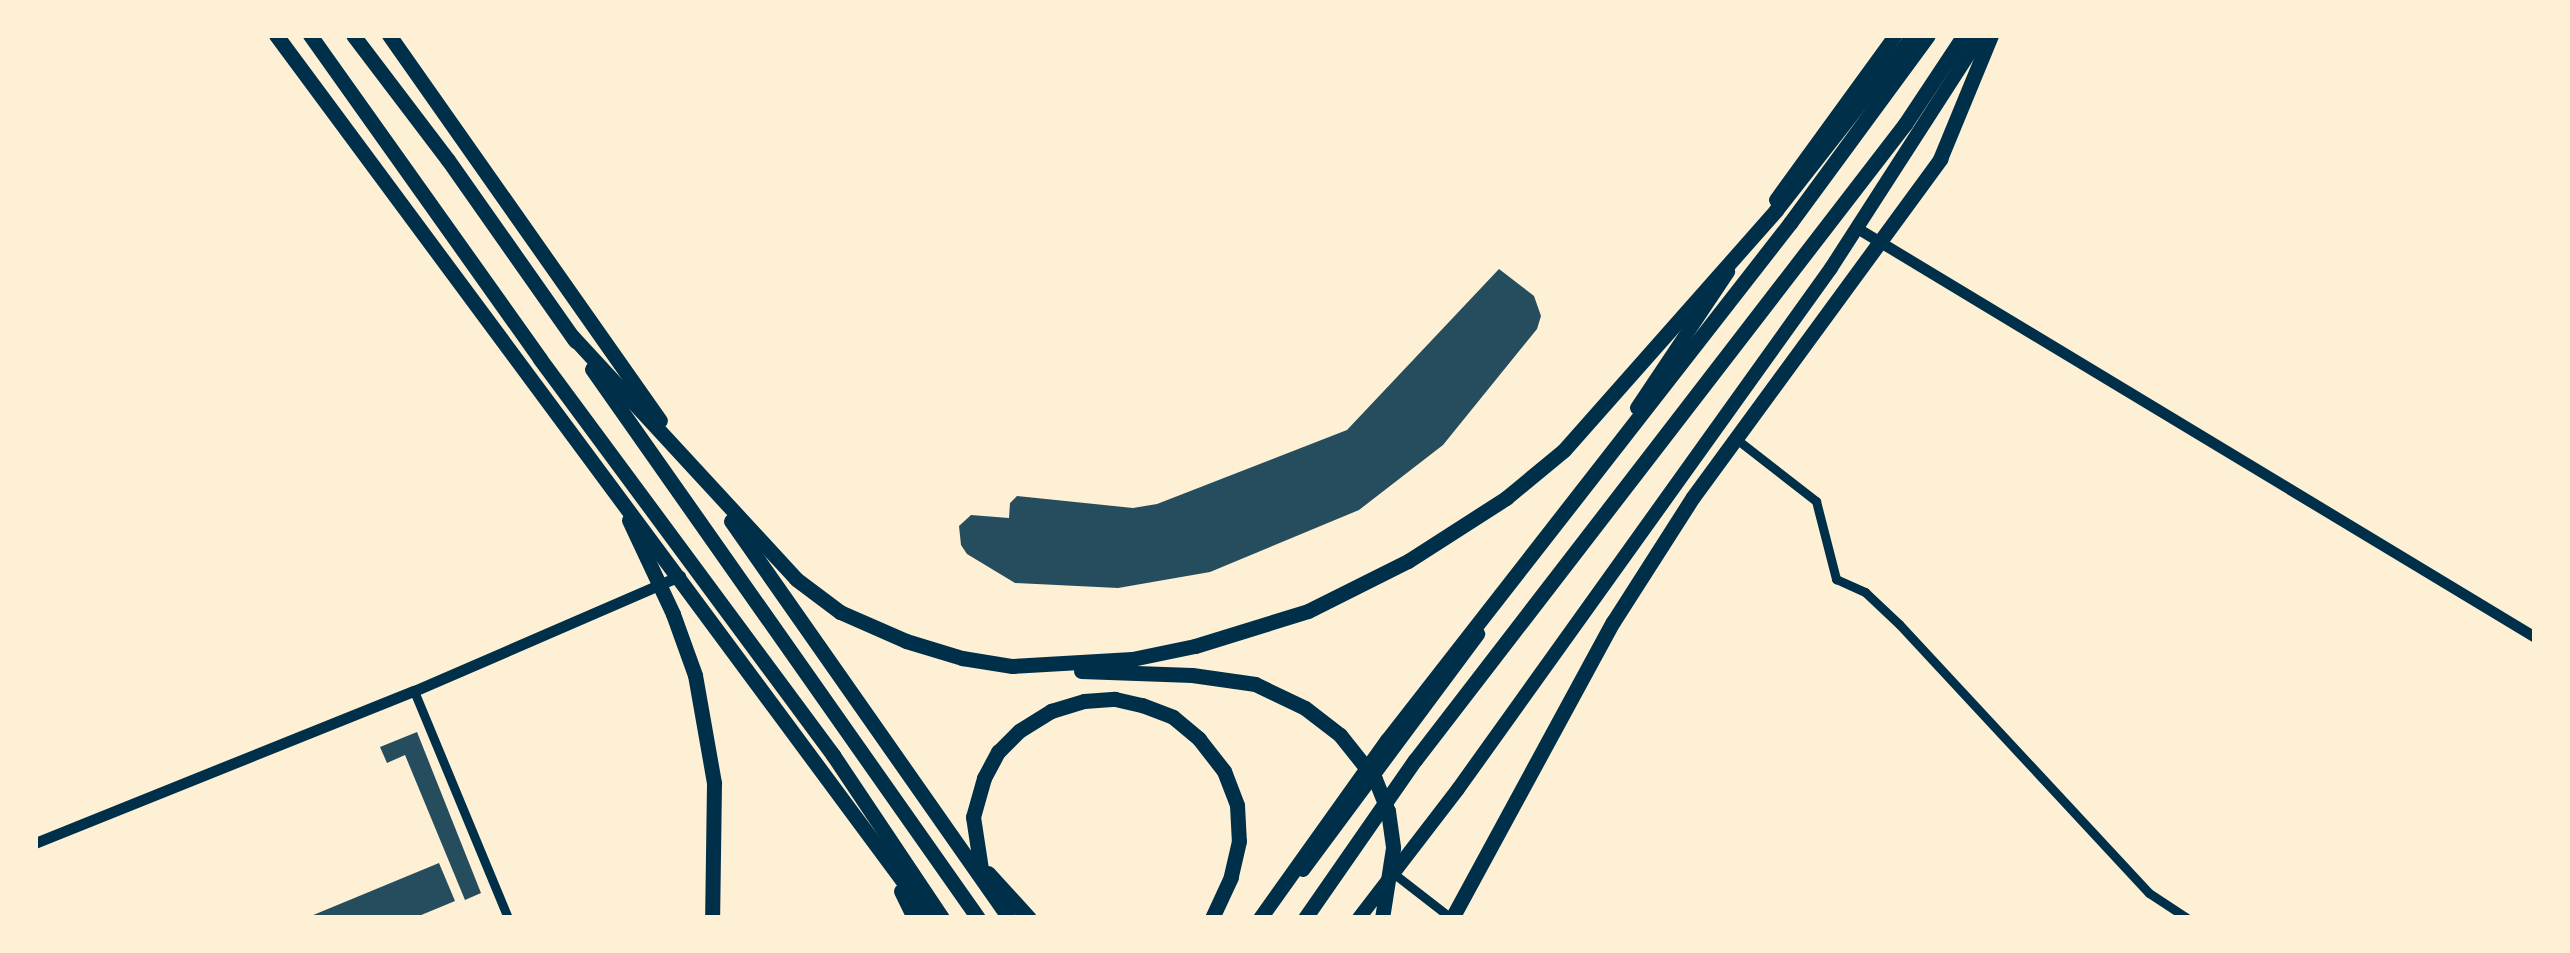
<!DOCTYPE html>
<html>
<head>
<meta charset="utf-8">
<style>
	body { margin:0 }
	#map { position:relative; width:2570px; height:953px; overflow:hidden; background:#fdf0d5; font-family:"IBM Plex Sans",sans-serif }
	div>[style] { position:absolute }
	.building>* { inset:0; background:#264d5e }
	.minor>* { height:9px; margin:-4.5px; padding:0 4.5px; transform-origin:4.5px; border-radius:4.5px; background:#003049 }
	.tertiary>* { height:11px; margin:-5.5px; padding:0 5.5px; transform-origin:5.5px; border-radius:5.5px; background:#003049 }
	.primary>* { height:14px; margin:-7px; padding:0 7px; transform-origin:7px; border-radius:7px; background:#003049 }
	.trunk>* { height:15px; margin:-7.5px; padding:0 7.5px; transform-origin:7.5px; border-radius:7.5px; background:#003049 }
	span { translate:-50% -50%; white-space:nowrap; text-align:center; line-height:1.15; -webkit-text-stroke:10px #fdf0d5; paint-order:stroke }
	.frame { position:absolute; inset:0; border:38px solid #fdf0d5; pointer-events:none }
</style>
</head>
<body>
<div id="map">
	<div class="building">
		<i style="clip-path:polygon(1499px 269px,1534px 296px,1541px 316px,1537px 329px,1443px 445px,1359px 510px,1210px 572px,1118px 588px,1015px 583px,967px 554px,961px 545px,959px 526px,971px 515px,1009px 518px,1010px 503px,1017px 496px,1133px 508px,1157px 504px,1347px 430px)"></i>
		<i style="clip-path:polygon(417px 732px,481px 893px,465px 900px,405px 755px,387px 763px,380px 747px)"></i>
		<i style="clip-path:polygon(439px 863px,455px 901px,414px 918px,306px 918px)"></i>
	</div>
	<div class="minor">
		<i style="left:1735px;top:438px;width:103px;rotate:37.9deg"></i>
		<i style="left:1816px;top:501px;width:81px;rotate:75.6deg"></i>
		<i style="left:1836px;top:579px;width:32px;rotate:24deg"></i>
		<i style="left:1865px;top:592px;width:47px;rotate:43.3deg"></i>
		<i style="left:1899px;top:624px;width:367px;rotate:47.1deg"></i>
		<i style="left:2149px;top:893px;width:45px;rotate:33.3deg"></i>
		<i style="left:414px;top:691px;width:246px;rotate:67.5deg"></i>
		<i style="left:1393px;top:873px;width:73px;rotate:37.8deg"></i>
	</div>
	<div class="tertiary">
		<i style="left:1857px;top:228px;width:792px;rotate:31.1deg"></i>
		<i style="left:35px;top:843px;width:408px;rotate:-21.9deg"></i>
		<i style="left:414px;top:691px;width:290px;rotate:-23.4deg"></i>
	</div>
	<div class="primary">
		<i style="left:1776px;top:200px;width:204px;rotate:-54deg"></i>
		<i style="left:1637px;top:408px;width:164px;rotate:-56.2deg"></i>
		<i style="left:1303px;top:870px;width:294px;rotate:-53.4deg"></i>
		<i style="left:1359px;top:918px;width:163px;rotate:-52.5deg"></i>
		<i style="left:1458px;top:789px;width:641px;rotate:-54.4deg"></i>
		<i style="left:1831px;top:268px;width:277px;rotate:-57.2deg"></i>
	</div>
	<div class="trunk">
		<i style="left:276px;top:35px;width:1099px;rotate:53.47deg"></i>
		<i style="left:310px;top:35px;width:397px;rotate:54.6deg"></i>
		<i style="left:540px;top:359px;width:493px;rotate:53.5deg"></i>
		<i style="left:833px;top:755px;width:196px;rotate:56.2deg"></i>
		<i style="left:353px;top:35px;width:157px;rotate:52.8deg"></i>
		<i style="left:448px;top:160px;width:221px;rotate:54.9deg"></i>
		<i style="left:389px;top:35px;width:471px;rotate:54.9deg"></i>
		<i style="left:572px;top:336px;width:330px;rotate:47.3deg"></i>
		<i style="left:796px;top:579px;width:55px;rotate:36.9deg"></i>
		<i style="left:840px;top:612px;width:72px;rotate:23.7deg"></i>
		<i style="left:906px;top:641px;width:59px;rotate:16.9deg"></i>
		<i style="left:962px;top:658px;width:51px;rotate:9.1deg"></i>
		<i style="left:1012px;top:666px;width:120px;rotate:-3.3deg"></i>
		<i style="left:1132px;top:659px;width:64px;rotate:-11.7deg"></i>
		<i style="left:1195px;top:646px;width:118px;rotate:-17.2deg"></i>
		<i style="left:1308px;top:611px;width:112px;rotate:-26.6deg"></i>
		<i style="left:1408px;top:561px;width:117px;rotate:-32.7deg"></i>
		<i style="left:1506px;top:498px;width:75px;rotate:-39.6deg"></i>
		<i style="left:1564px;top:450px;width:320px;rotate:-48.5deg"></i>
		<i style="left:1776px;top:210px;width:222px;rotate:-51.9deg"></i>
		<i style="left:592px;top:369px;width:671px;rotate:54.89deg"></i>
		<i style="left:629px;top:520px;width:104px;rotate:64.9deg"></i>
		<i style="left:673px;top:614px;width:65px;rotate:70.2deg"></i>
		<i style="left:695px;top:675px;width:110px;rotate:80deg"></i>
		<i style="left:714px;top:783px;width:135px;rotate:90.8deg"></i>
		<i style="left:731px;top:521px;width:485px;rotate:55deg"></i>
		<i style="left:1081px;top:671px;width:111px;rotate:2.1deg"></i>
		<i style="left:1192px;top:675px;width:64px;rotate:8.1deg"></i>
		<i style="left:1255px;top:684px;width:55px;rotate:25.6deg"></i>
		<i style="left:1305px;top:708px;width:44px;rotate:37.6deg"></i>
		<i style="left:1340px;top:735px;width:56px;rotate:51.5deg"></i>
		<i style="left:1375px;top:779px;width:35px;rotate:68deg"></i>
		<i style="left:1388px;top:811px;width:37px;rotate:82deg"></i>
		<i style="left:1393px;top:848px;width:71px;rotate:98.9deg"></i>
		<i style="left:981px;top:869px;width:53px;rotate:-98.7deg"></i>
		<i style="left:973px;top:817px;width:41px;rotate:-74.2deg"></i>
		<i style="left:984px;top:778px;width:30px;rotate:-62deg"></i>
		<i style="left:998px;top:752px;width:30px;rotate:-45deg"></i>
		<i style="left:1019px;top:731px;width:38px;rotate:-32deg"></i>
		<i style="left:1051px;top:711px;width:34px;rotate:-17deg"></i>
		<i style="left:1084px;top:701px;width:31px;rotate:-4deg"></i>
		<i style="left:1115px;top:699px;width:28px;rotate:13deg"></i>
		<i style="left:1142px;top:705px;width:33px;rotate:21deg"></i>
		<i style="left:1173px;top:717px;width:34px;rotate:40deg"></i>
		<i style="left:1199px;top:739px;width:41px;rotate:52deg"></i>
		<i style="left:1224px;top:771px;width:36px;rotate:69deg"></i>
		<i style="left:1237px;top:805px;width:36px;rotate:87deg"></i>
		<i style="left:1239px;top:841px;width:37px;rotate:103deg"></i>
		<i style="left:1231px;top:877px;width:45px;rotate:114.9deg"></i>
		<i style="left:988px;top:873px;width:61px;rotate:47.7deg"></i>
		<i style="left:901px;top:891px;width:30px;rotate:64deg"></i>
		<i style="left:1260px;top:918px;width:219px;rotate:-54.5deg"></i>
		<i style="left:1387px;top:740px;width:656px;rotate:-52.06deg"></i>
		<i style="left:1790px;top:223px;width:233px;rotate:-53.7deg"></i>
		<i style="left:1305px;top:918px;width:193px;rotate:-55.2deg"></i>
		<i style="left:1415px;top:760px;width:803px;rotate:-52.39deg"></i>
		<i style="left:1905px;top:124px;width:107px;rotate:-56.5deg"></i>
		<i style="left:1452px;top:918px;width:337px;rotate:-61.5deg"></i>
		<i style="left:1613px;top:622px;width:148px;rotate:-57.4deg"></i>
		<i style="left:1693px;top:497px;width:419px;rotate:-53.8deg"></i>
		<i style="left:1940px;top:159px;width:134px;rotate:-67.6deg"></i>
	</div>
	<div class="frame"></div>
</div>
</body>
</html>
